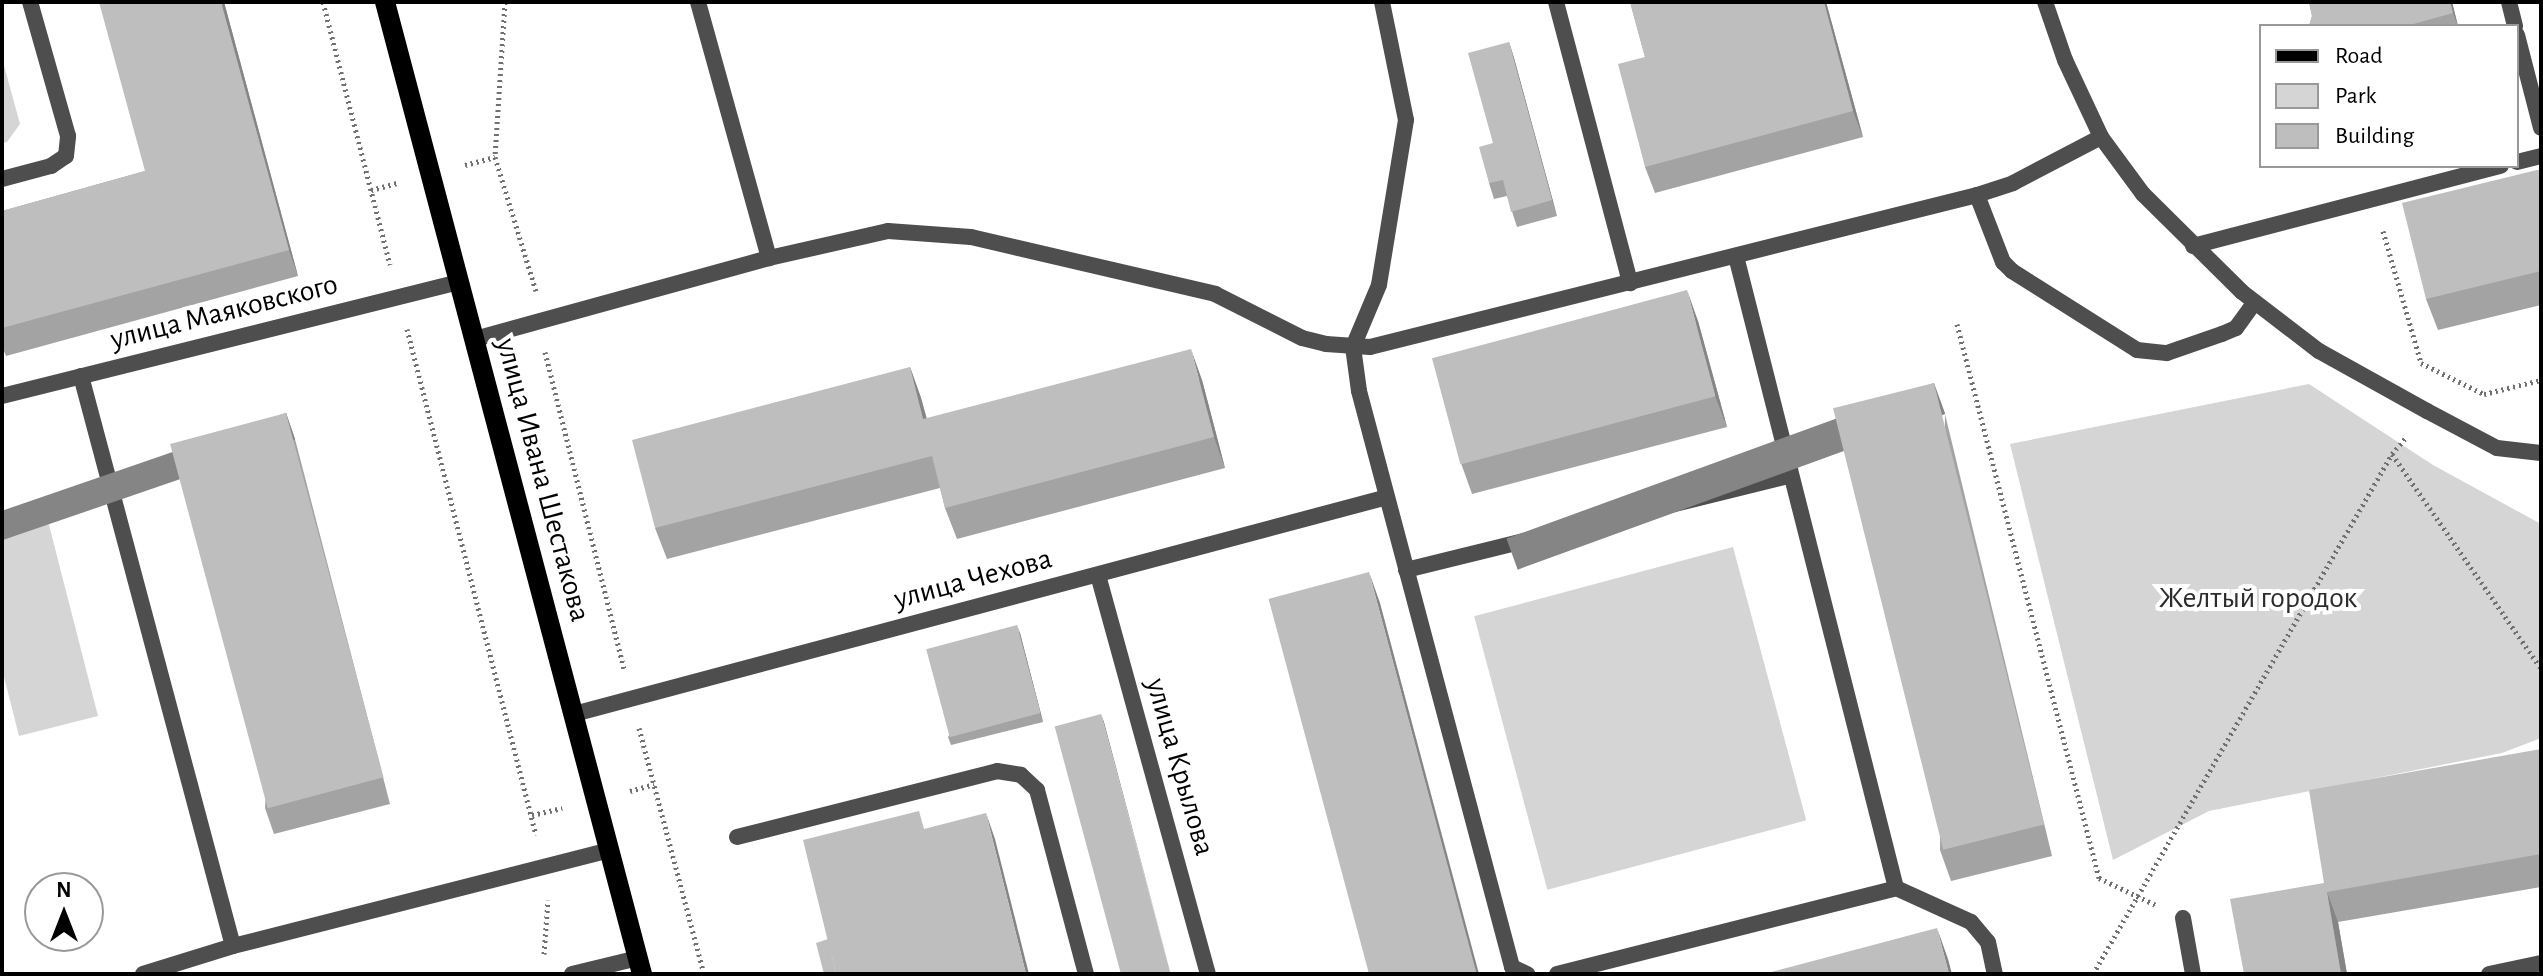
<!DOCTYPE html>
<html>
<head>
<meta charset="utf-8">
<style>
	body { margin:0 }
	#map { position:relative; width:2543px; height:976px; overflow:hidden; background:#fff; font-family:"Alegreya Sans",sans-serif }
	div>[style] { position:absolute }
	.green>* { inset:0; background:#d5d5d5; transform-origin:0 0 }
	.path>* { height:5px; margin-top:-2.5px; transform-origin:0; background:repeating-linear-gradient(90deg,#707070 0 2px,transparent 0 6px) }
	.service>* { height:16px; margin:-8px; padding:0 8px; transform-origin:8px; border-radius:8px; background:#4e4e4e }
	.minor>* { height:16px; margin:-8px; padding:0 8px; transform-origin:8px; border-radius:8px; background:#4e4e4e }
	.primary>* { height:20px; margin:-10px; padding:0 10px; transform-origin:10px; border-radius:10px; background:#000 }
	.wall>* { inset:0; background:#a3a3a3 }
	.shaded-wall>* { inset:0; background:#858585; transform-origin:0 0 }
	.building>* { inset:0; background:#bebebe; transform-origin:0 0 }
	span { translate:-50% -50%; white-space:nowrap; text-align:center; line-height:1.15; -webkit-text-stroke:8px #fff; paint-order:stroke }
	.street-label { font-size:30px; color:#000 }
	.park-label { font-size:30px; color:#2c2c2c }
	.frame { position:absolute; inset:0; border:4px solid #000; pointer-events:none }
	.legend { position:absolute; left:2259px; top:24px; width:260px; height:144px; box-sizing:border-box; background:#fff; border:2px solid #999; margin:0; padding:10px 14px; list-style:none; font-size:24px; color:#000 }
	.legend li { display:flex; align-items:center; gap:16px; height:40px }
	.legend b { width:40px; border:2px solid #999 }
	.north { position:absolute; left:24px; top:872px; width:80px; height:80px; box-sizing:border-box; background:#fff; border:2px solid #999; border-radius:50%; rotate:0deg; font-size:22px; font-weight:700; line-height:32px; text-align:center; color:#000 }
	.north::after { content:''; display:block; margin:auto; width:28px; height:36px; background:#000; clip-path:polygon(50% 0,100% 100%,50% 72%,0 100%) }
</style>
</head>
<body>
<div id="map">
	<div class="green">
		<i style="clip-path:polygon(2px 58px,20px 124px,7px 142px,2px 143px)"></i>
		<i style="clip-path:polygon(2309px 384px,2433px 465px,2541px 524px,2541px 738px,2502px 753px,2209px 811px,2113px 860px,2010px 444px)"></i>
		<i style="clip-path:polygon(48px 521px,98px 716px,19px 736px,2px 669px,2px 533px)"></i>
		<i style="left:1733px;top:547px;width:283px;height:268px;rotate:75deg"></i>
	</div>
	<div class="path">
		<i style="left:323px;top:2px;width:271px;rotate:75.7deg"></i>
		<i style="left:505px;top:2px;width:155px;rotate:93.7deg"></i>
		<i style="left:495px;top:157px;width:140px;rotate:73deg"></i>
		<i style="left:465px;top:165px;width:31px;rotate:-15deg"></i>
		<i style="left:371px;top:190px;width:27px;rotate:-15deg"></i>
		<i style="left:2383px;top:231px;width:137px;rotate:73.9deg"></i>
		<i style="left:2421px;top:363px;width:70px;rotate:26.2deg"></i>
		<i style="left:2484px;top:394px;width:59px;rotate:-13.8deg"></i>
		<i style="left:1957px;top:324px;width:572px;rotate:75.62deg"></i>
		<i style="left:2099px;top:878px;width:63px;rotate:25.3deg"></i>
		<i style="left:407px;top:329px;width:522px;rotate:75.7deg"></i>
		<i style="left:545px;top:352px;width:326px;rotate:76deg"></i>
		<i style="left:2392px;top:454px;width:261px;rotate:55.2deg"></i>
		<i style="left:639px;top:728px;width:254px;rotate:75.2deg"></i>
		<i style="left:630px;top:791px;width:25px;rotate:-16deg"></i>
		<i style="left:532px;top:815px;width:31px;rotate:-13deg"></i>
		<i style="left:544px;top:954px;width:54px;rotate:-85.8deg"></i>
		<i style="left:2093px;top:974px;width:600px;rotate:-60.1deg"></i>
		<i style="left:2392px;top:454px;width:23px;rotate:-50deg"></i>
	</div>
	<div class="service">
		<i style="left:698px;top:2px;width:266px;rotate:74.5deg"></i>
		<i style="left:1382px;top:2px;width:120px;rotate:78.5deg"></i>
		<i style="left:1406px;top:120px;width:167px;rotate:99.3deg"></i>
		<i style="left:1379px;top:285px;width:67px;rotate:112.8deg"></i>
		<i style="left:1353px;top:347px;width:44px;rotate:82.2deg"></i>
		<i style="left:1359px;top:391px;width:596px;rotate:75.12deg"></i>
		<i style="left:1512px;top:967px;width:17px;rotate:25deg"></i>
		<i style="left:1556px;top:2px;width:291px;rotate:75.2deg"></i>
		<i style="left:2509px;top:2px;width:25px;rotate:76deg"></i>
		<i style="left:2517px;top:35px;width:96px;rotate:75.5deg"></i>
		<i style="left:2517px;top:162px;width:25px;rotate:-14deg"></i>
		<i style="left:2px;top:179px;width:51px;rotate:-14.9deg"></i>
		<i style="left:51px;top:166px;width:18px;rotate:-34deg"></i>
		<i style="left:66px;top:156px;width:20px;rotate:-84deg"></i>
		<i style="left:68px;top:136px;width:139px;rotate:-105.8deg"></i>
		<i style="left:1977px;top:195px;width:72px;rotate:68.8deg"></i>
		<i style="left:2003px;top:262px;width:13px;rotate:45deg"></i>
		<i style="left:2012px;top:271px;width:148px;rotate:32.3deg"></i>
		<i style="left:2137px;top:350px;width:30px;rotate:6deg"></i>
		<i style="left:2167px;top:353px;width:58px;rotate:-19.1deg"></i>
		<i style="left:2222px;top:334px;width:15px;rotate:-23deg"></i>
		<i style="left:2236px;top:328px;width:32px;rotate:-54deg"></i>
		<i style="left:2193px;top:246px;width:318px;rotate:-14.6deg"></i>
		<i style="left:81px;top:376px;width:590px;rotate:75.07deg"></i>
		<i style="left:1406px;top:570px;width:394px;rotate:-13.8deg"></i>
		<i style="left:1098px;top:575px;width:414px;rotate:74.6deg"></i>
		<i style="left:574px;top:714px;width:841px;rotate:-14.94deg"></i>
		<i style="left:737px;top:837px;width:268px;rotate:-14.2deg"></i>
		<i style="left:997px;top:771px;width:24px;rotate:9deg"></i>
		<i style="left:1021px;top:775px;width:22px;rotate:43deg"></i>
		<i style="left:1037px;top:790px;width:190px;rotate:75.1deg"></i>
		<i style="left:1896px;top:888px;width:82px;rotate:24.4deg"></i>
		<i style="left:1971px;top:922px;width:26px;rotate:50deg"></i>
		<i style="left:1988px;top:942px;width:33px;rotate:78deg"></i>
		<i style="left:2183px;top:918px;width:57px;rotate:79.9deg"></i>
		<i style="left:143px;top:974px;width:94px;rotate:-17.3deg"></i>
		<i style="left:233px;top:946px;width:389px;rotate:-14.3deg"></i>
		<i style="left:572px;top:974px;width:68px;rotate:-13.6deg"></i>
		<i style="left:1557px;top:974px;width:350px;rotate:-14.2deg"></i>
		<i style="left:1896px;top:888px;width:652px;rotate:-104.21deg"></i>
		<i style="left:2489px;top:974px;width:53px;rotate:-11.9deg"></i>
	</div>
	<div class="minor">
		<i style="left:2045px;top:2px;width:61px;rotate:71deg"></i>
		<i style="left:2065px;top:60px;width:85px;rotate:64.9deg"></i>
		<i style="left:2101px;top:137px;width:71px;rotate:53.6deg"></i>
		<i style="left:2143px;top:194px;width:139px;rotate:44.7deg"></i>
		<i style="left:2242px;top:292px;width:97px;rotate:37.5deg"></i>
		<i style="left:2319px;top:351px;width:124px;rotate:29.1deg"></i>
		<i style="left:2427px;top:411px;width:79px;rotate:27.9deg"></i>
		<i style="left:2497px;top:448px;width:44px;rotate:6.5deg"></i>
		<i style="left:475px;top:339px;width:305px;rotate:-15.4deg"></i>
		<i style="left:769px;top:258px;width:122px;rotate:-12.8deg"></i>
		<i style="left:888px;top:231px;width:83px;rotate:4.1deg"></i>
		<i style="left:971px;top:237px;width:251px;rotate:13.1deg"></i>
		<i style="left:1215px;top:294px;width:97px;rotate:26.8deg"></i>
		<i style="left:1302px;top:338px;width:25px;rotate:14deg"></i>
		<i style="left:1326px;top:344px;width:44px;rotate:3.9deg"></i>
		<i style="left:1370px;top:347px;width:626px;rotate:-14.06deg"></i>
		<i style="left:1977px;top:195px;width:38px;rotate:-18deg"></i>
		<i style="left:2013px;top:183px;width:99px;rotate:-27.6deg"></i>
		<i style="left:2px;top:396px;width:471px;rotate:-14deg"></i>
	</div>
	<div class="primary">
		<i style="left:385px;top:2px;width:1005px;rotate:75.19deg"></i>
	</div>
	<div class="wall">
		<i style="clip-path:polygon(224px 2px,298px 276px,6px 356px,2px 346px,2px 211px,145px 171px)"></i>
		<i style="clip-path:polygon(1630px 2px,1826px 2px,1863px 137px,1655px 193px,1645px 167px,1645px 57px)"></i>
		<i style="clip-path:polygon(2309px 2px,2452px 2px,2458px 26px,2309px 26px,2312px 16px)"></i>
		<i style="clip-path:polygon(1509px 42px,1514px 58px,1557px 216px,1517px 227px,1507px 196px,1494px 199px,1489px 183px,1493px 143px)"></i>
		<i style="clip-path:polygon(2541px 169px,2541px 305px,2438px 330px,2426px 299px)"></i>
		<i style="clip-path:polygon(1698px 321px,1727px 427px,1472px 494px,1461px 463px)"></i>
		<i style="clip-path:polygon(910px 367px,921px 398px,927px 419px,1202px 380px,1225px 468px,957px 539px,945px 508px,940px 488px,667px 559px,655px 528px)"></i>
		<i style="clip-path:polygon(286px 413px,295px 439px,390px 804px,274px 834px,265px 808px)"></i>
		<i style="clip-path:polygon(1945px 414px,2052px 856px,1951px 881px,1940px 850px)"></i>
		<i style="clip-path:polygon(1020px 633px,1043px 722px,951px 745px,948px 737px)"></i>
		<i style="clip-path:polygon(2541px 749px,2541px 887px,2338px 922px,2347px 974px,2244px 974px,2324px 883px)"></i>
	</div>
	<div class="shaded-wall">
		<i style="clip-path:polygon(221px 2px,224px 2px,298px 276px,289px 250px)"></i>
		<i style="clip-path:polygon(1824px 2px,1826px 2px,1863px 137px,1853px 111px)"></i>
		<i style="clip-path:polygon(2450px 2px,2452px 2px,2458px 26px,2453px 13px)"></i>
		<i style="clip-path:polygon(1509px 42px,1514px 58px,1557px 216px,1552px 200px)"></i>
		<i style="clip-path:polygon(1687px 290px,1698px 321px,1727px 427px,1715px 396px)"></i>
		<i style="clip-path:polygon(1191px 349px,1202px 380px,1225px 468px,1214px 437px)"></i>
		<i style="clip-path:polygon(910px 367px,921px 398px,935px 450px,923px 419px)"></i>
		<i style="left:1934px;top:383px;width:33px;height:455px;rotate:70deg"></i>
		<i style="left:286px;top:413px;width:28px;height:377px;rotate:71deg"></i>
		<i style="clip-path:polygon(1369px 572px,1380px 603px,1479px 974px,1476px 974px)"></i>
		<i style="clip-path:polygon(1017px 625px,1020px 633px,1043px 722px,1040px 713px)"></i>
		<i style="clip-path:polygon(1101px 714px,1104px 722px,1171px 974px)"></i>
		<i style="clip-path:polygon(986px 813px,995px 839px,1029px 974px,1026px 974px)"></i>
		<i style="clip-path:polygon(2327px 892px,2338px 922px,2347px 974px,2341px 974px)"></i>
		<i style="clip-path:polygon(1937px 928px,1948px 959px,1952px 974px,1949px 974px)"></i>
	</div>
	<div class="building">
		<i style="clip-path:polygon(99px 2px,221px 2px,289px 250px,2px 328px,2px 211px,145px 171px)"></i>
		<i style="clip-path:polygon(1630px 2px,1824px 2px,1853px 111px,1645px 167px,1618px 64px,1645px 57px)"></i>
		<i style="clip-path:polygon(2309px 2px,2450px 2px,2453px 13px,2406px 26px,2309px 26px,2312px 16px)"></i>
		<i style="clip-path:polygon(1509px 42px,1552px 200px,1511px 212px,1503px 180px,1489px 183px,1479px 147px,1493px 143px,1468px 53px)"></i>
		<i style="clip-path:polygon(2541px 169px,2541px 271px,2426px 299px,2402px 203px)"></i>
		<i style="left:1687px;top:290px;width:110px;height:264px;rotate:75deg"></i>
		<i style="clip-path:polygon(1191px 349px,1214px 437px,945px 508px,932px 456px,655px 528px,632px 440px,910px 367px,923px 419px)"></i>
		<i style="left:1934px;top:383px;width:455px;height:104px;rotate:76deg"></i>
		<i style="left:286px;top:413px;width:377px;height:120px;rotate:75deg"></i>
		<i style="left:1369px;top:572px;width:416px;height:104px;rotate:75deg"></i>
		<i style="left:1017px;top:625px;width:91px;height:94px;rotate:75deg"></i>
		<i style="left:1101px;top:714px;width:269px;height:48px;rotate:75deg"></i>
		<i style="clip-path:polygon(2541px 749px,2541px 854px,2327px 892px,2341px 974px,2244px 974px,2230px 899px,2324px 883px,2309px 790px)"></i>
		<i style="clip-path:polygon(919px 811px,924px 829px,986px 813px,1026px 974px,836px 974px,803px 840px)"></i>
		<i style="clip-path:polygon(1937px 928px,1949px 974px,1764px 974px)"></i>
		<i style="clip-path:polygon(828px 939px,836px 974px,824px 974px,816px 943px)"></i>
	</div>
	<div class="street-label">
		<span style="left:224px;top:312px;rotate:-14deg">улица Маяковского</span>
		<span style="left:543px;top:480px;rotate:75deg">улица Ивана Шестакова</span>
		<span style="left:973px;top:579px;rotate:-15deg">улица Чехова</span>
		<span style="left:1180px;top:767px;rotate:74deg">улица Крылова</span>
	</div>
	<div class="park-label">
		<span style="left:2258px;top:598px">Желтый городок</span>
	</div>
	<div class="frame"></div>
	<ul class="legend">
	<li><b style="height:10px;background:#000"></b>Road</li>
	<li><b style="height:22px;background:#d5d5d5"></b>Park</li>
	<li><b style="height:22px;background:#bebebe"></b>Building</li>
	</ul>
	<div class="north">N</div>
</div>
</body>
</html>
